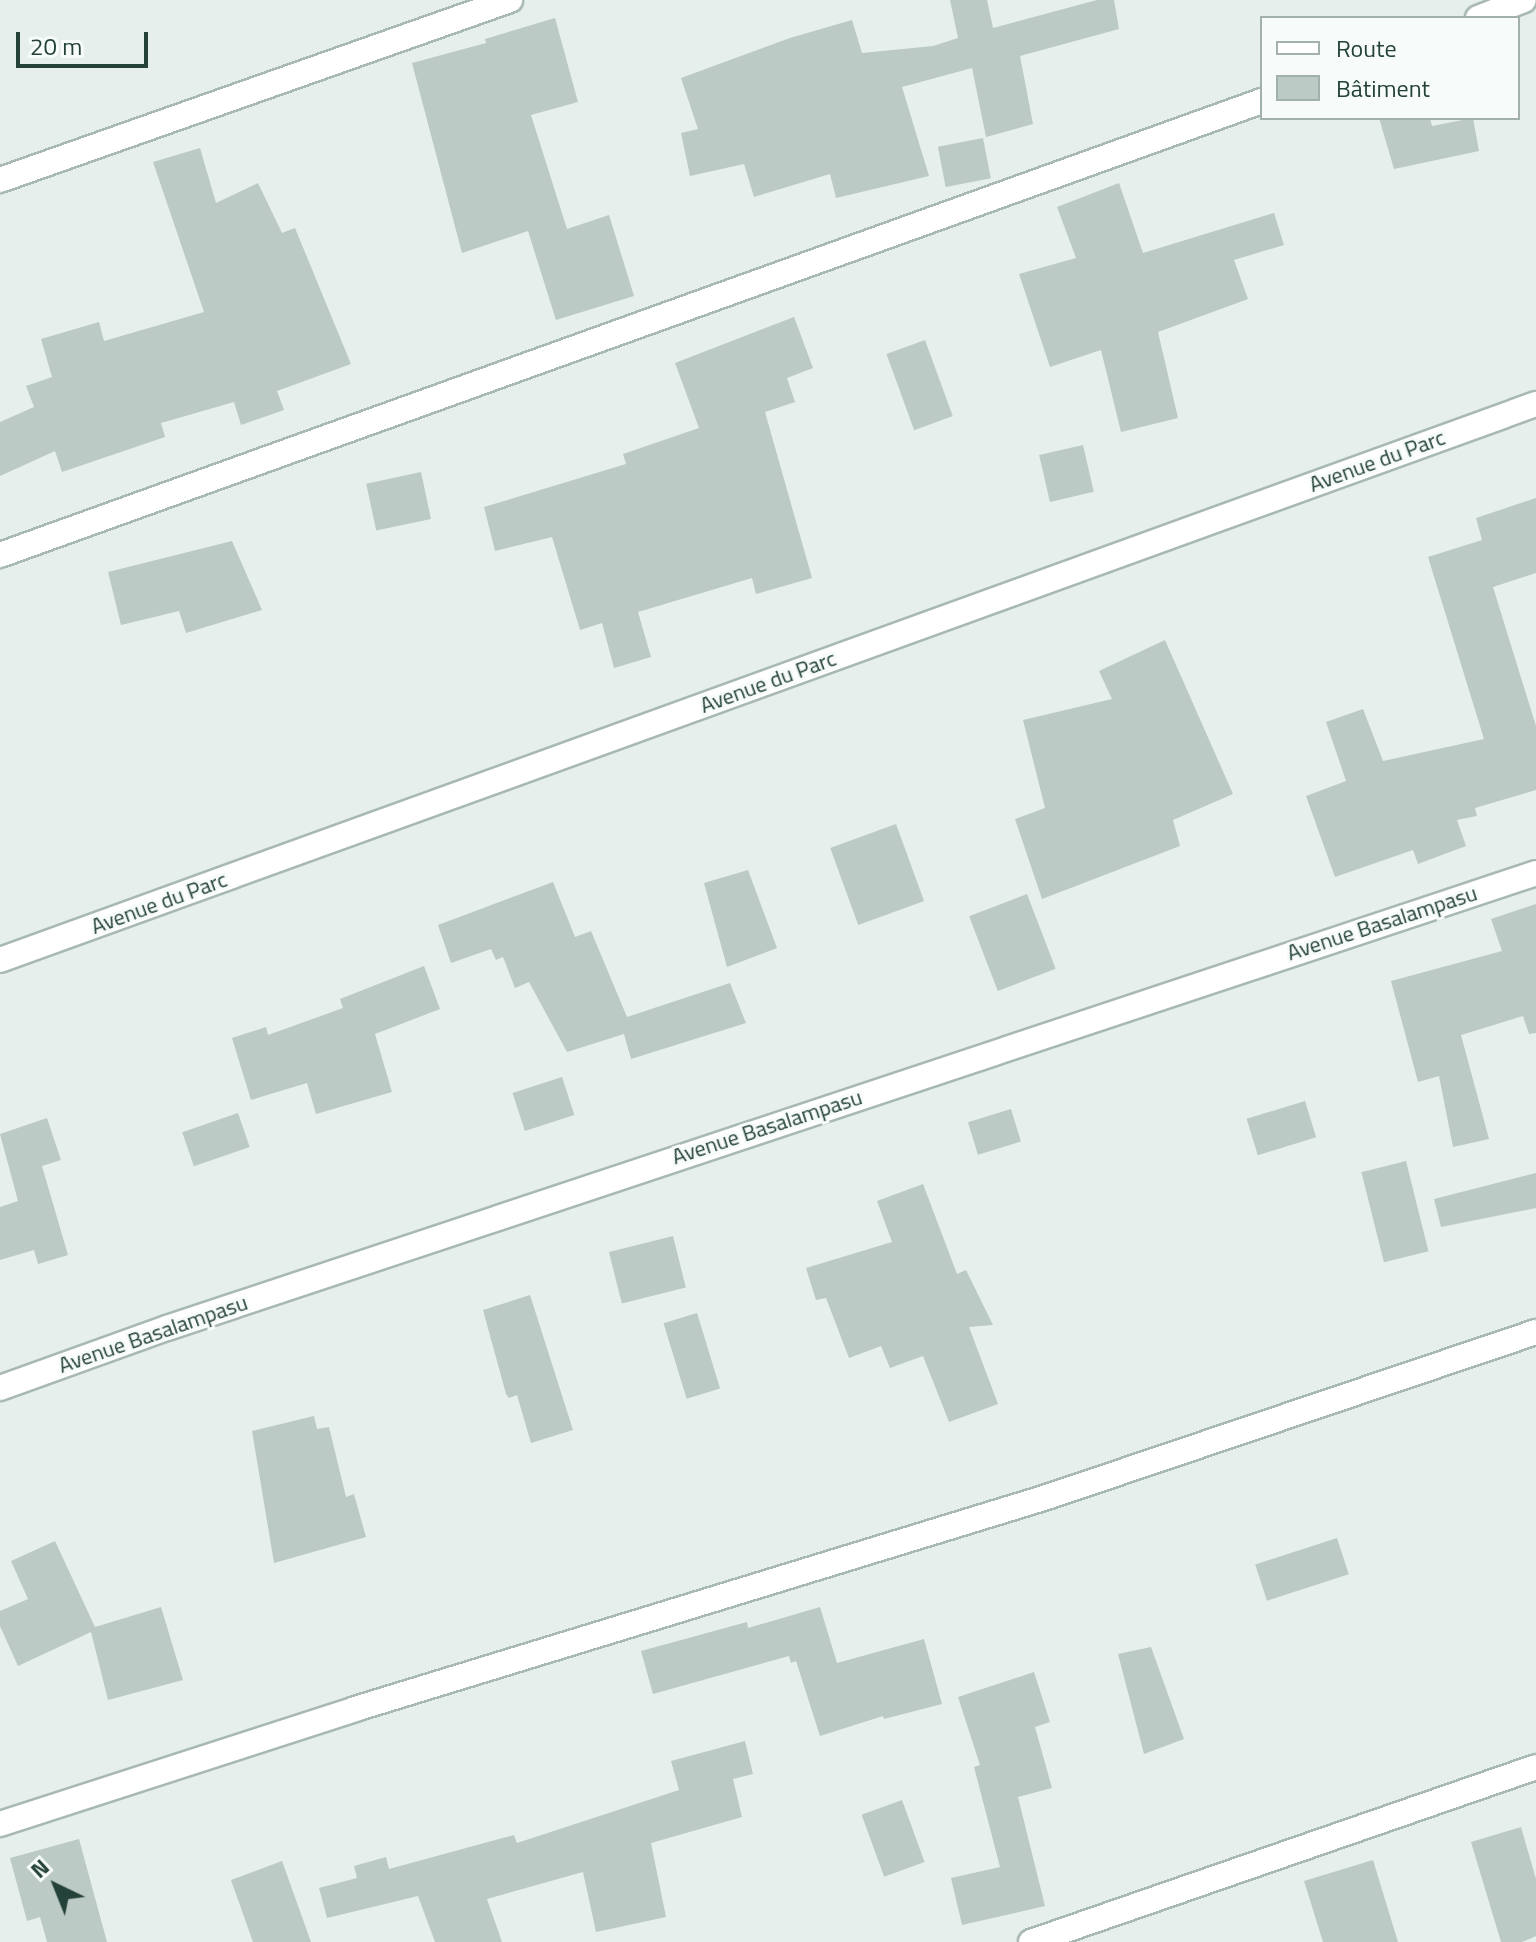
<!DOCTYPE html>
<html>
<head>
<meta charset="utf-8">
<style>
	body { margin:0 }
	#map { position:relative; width:1536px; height:1942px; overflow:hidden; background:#e6efeb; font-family:"Titillium Web",sans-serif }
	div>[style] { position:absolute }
	.building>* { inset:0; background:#bbcac4; transform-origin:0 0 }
	.roads { filter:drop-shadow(2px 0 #a8b8b2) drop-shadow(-2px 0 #a8b8b2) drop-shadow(0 2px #a8b8b2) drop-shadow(0 -2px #a8b8b2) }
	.street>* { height:24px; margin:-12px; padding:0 12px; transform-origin:12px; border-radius:12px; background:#fff }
	.secondary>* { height:24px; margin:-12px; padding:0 12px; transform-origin:12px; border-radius:12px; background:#fff }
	span { translate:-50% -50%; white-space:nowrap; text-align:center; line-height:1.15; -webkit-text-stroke:6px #f7fbf9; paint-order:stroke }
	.street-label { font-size:22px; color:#24423a }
	.legend { position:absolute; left:1260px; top:16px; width:260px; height:104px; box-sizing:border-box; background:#f7fbf9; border:2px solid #a3b1ad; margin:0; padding:10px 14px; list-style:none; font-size:24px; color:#24423a }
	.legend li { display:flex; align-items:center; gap:16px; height:40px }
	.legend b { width:40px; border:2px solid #a3b1ad }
	.north { position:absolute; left:16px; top:1846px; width:80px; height:80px; -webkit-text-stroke:6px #f7fbf9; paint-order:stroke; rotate:317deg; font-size:22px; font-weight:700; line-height:32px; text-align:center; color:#24423a }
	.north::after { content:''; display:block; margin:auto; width:28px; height:36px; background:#24423a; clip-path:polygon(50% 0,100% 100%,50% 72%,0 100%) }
	.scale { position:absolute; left:16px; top:32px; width:132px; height:36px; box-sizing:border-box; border:4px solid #24423a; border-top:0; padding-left:10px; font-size:24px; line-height:28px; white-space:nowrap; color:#24423a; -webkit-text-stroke:6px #f7fbf9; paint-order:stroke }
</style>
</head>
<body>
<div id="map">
	<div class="building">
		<i style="clip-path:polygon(950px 0,987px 0,993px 28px,1097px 0,1114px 0,1119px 29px,1020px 56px,1033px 124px,986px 137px,972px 68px,902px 87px,929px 176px,836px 198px,830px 174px,754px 197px,744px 164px,690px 176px,681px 133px,698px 129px,681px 78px,790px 38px,852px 20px,862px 53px,933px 46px,958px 38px)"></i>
		<i style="clip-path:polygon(555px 18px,578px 102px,531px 115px,567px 229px,609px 215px,634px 296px,556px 320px,528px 231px,462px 253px,412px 63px,486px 43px,485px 39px)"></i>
		<i style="clip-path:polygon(1379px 118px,1430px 118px,1432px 126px,1473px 118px,1479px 151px,1394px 169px)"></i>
		<i style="left:983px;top:138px;width:41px;height:46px;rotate:79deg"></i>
		<i style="clip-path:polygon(200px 148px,216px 203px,258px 183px,282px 233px,295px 228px,351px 364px,277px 391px,284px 410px,241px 425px,234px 402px,161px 423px,165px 437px,62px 472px,55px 451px,0 476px,0 422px,34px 407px,26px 386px,52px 377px,41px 339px,99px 322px,104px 341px,204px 312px,153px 162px)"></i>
		<i style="clip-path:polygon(1119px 183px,1143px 253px,1274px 213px,1284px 245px,1234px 260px,1248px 299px,1158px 332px,1178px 418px,1121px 432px,1101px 350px,1050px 367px,1019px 274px,1076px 258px,1057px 207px)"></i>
		<i style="clip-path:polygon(794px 317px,813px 368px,787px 378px,795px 402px,765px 412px,812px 578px,756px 594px,752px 578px,638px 612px,651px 657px,614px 668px,602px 623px,580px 630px,552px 537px,495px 551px,484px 507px,626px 464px,623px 454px,699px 428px,675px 363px)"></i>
		<i style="left:925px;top:340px;width:81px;height:41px;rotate:70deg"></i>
		<i style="left:1083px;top:445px;width:48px;height:45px;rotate:77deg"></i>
		<i style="left:421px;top:472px;width:48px;height:56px;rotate:78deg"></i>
		<i style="clip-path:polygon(1536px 498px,1536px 573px,1493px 587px,1536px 726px,1536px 790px,1475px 808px,1477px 816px,1457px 820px,1466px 846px,1418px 864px,1413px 850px,1335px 877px,1306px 796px,1346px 781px,1326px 722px,1363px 709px,1383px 761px,1484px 739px,1428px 557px,1482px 540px,1476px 518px)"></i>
		<i style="clip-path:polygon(232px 541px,262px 610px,186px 633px,179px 611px,121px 625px,108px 572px)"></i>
		<i style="clip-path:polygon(1165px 640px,1233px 794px,1173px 820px,1180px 846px,1042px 899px,1015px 819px,1045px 808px,1023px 720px,1112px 699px,1099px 671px)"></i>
		<i style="left:896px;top:824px;width:82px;height:70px;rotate:70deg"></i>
		<i style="clip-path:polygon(748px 870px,777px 948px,727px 967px,704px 883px)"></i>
		<i style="clip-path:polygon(553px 882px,575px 937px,591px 931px,627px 1017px,730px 983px,746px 1023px,631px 1059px,624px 1034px,567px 1052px,529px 982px,515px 988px,503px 957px,496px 960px,491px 949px,451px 963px,438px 925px)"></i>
		<i style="left:1027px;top:894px;width:80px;height:62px;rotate:69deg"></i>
		<i style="clip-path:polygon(1536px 904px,1536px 1033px,1529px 1034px,1523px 1016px,1461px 1035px,1489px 1139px,1453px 1147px,1439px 1076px,1418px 1082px,1391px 981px,1502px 951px,1491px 919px)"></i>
		<i style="clip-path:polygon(424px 966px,440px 1009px,375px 1034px,392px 1092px,316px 1114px,307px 1083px,251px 1100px,232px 1038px,266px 1027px,268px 1035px,343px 1008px,340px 999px)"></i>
		<i style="left:562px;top:1077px;width:40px;height:52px;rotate:72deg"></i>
		<i style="left:1305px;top:1101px;width:38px;height:61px;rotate:73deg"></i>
		<i style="left:1011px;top:1109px;width:34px;height:45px;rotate:73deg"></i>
		<i style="left:238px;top:1113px;width:36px;height:59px;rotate:71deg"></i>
		<i style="clip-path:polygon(47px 1118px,61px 1160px,42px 1166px,68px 1255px,38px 1264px,34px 1250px,0 1260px,0 1207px,18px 1201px,0 1134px)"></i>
		<i style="left:1406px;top:1161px;width:93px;height:46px;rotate:76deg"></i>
		<i style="clip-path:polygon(1536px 1173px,1536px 1208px,1441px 1227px,1434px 1199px)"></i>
		<i style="clip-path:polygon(923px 1184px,957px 1274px,966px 1270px,993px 1325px,969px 1327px,998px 1404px,949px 1422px,923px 1356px,890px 1368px,881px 1346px,849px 1358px,826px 1298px,816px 1300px,806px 1268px,892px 1242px,877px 1201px)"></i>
		<i style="left:673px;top:1236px;width:53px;height:66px;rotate:76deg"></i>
		<i style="clip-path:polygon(530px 1295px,573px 1430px,531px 1443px,517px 1395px,509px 1398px,506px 1394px,483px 1310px)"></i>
		<i style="left:697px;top:1313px;width:79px;height:35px;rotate:73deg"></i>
		<i style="clip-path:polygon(314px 1416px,317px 1429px,329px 1427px,346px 1497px,354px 1494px,366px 1537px,274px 1563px,252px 1431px)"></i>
		<i style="left:1337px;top:1538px;width:38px;height:86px;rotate:72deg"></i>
		<i style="clip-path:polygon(55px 1541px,95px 1627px,161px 1607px,183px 1680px,108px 1700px,91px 1632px,18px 1666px,0 1626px,0 1611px,28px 1599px,11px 1561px)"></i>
		<i style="clip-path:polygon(820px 1607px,837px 1663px,924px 1639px,942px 1704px,884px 1719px,883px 1716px,820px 1736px,796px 1661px,791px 1663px,789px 1656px,653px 1694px,641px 1651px,747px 1622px,748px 1628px)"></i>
		<i style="clip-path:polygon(1151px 1647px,1184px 1739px,1144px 1754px,1118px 1654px)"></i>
		<i style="clip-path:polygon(1034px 1672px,1050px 1722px,1035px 1727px,1052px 1788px,1018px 1797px,1045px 1906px,962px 1925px,951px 1878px,1000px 1867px,974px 1767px,980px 1765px,958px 1697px)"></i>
		<i style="clip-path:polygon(745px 1741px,753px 1774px,733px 1779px,742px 1817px,651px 1843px,666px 1917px,596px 1932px,583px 1872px,487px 1899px,502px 1942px,435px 1942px,418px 1896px,327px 1918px,319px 1888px,357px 1878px,354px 1866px,386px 1857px,389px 1869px,514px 1835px,517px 1843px,679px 1790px,671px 1761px)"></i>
		<i style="left:902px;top:1800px;width:66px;height:43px;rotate:70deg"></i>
		<i style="clip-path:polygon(1521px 1827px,1536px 1879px,1536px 1936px,1522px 1942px,1501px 1942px,1471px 1842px)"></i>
		<i style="clip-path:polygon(79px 1839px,107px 1942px,47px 1942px,40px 1917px,27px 1921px,10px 1858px)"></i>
		<i style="clip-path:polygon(1373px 1860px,1398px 1942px,1323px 1942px,1304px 1881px)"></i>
		<i style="clip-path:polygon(282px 1861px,311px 1942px,253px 1942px,231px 1880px)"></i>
	</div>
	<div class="roads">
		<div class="street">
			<i style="left:1478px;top:18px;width:49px;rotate:-21.4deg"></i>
			<i style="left:0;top:180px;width:541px;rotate:-19.44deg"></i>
			<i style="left:0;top:555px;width:1341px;rotate:-19.79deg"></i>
			<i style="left:0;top:1388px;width:177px;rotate:-19.8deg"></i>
			<i style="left:167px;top:1328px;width:1443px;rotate:-18.38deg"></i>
			<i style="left:0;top:1824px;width:373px;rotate:-17.9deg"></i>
			<i style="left:355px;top:1709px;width:724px;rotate:-17.03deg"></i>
			<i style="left:1047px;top:1497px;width:516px;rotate:-18.65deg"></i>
			<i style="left:1031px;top:1942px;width:534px;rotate:-19.11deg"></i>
		</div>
		<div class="secondary">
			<i style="left:0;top:960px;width:1634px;rotate:-19.9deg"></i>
		</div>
	</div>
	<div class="street-label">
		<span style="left:1377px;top:461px;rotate:-20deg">Avenue du Parc</span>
		<span style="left:768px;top:682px;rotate:-20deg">Avenue du Parc</span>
		<span style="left:159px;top:903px;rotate:-20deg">Avenue du Parc</span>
		<span style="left:1382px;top:923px;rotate:-18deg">Avenue Basalampasu</span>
		<span style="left:767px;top:1127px;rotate:-18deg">Avenue Basalampasu</span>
		<span style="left:153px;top:1334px;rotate:-19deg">Avenue Basalampasu</span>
	</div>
	<ul class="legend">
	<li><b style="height:10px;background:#fff"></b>Route</li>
	<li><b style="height:22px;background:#bbcac4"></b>Bâtiment</li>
	</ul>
	<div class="north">N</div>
	<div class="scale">20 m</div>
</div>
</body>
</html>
